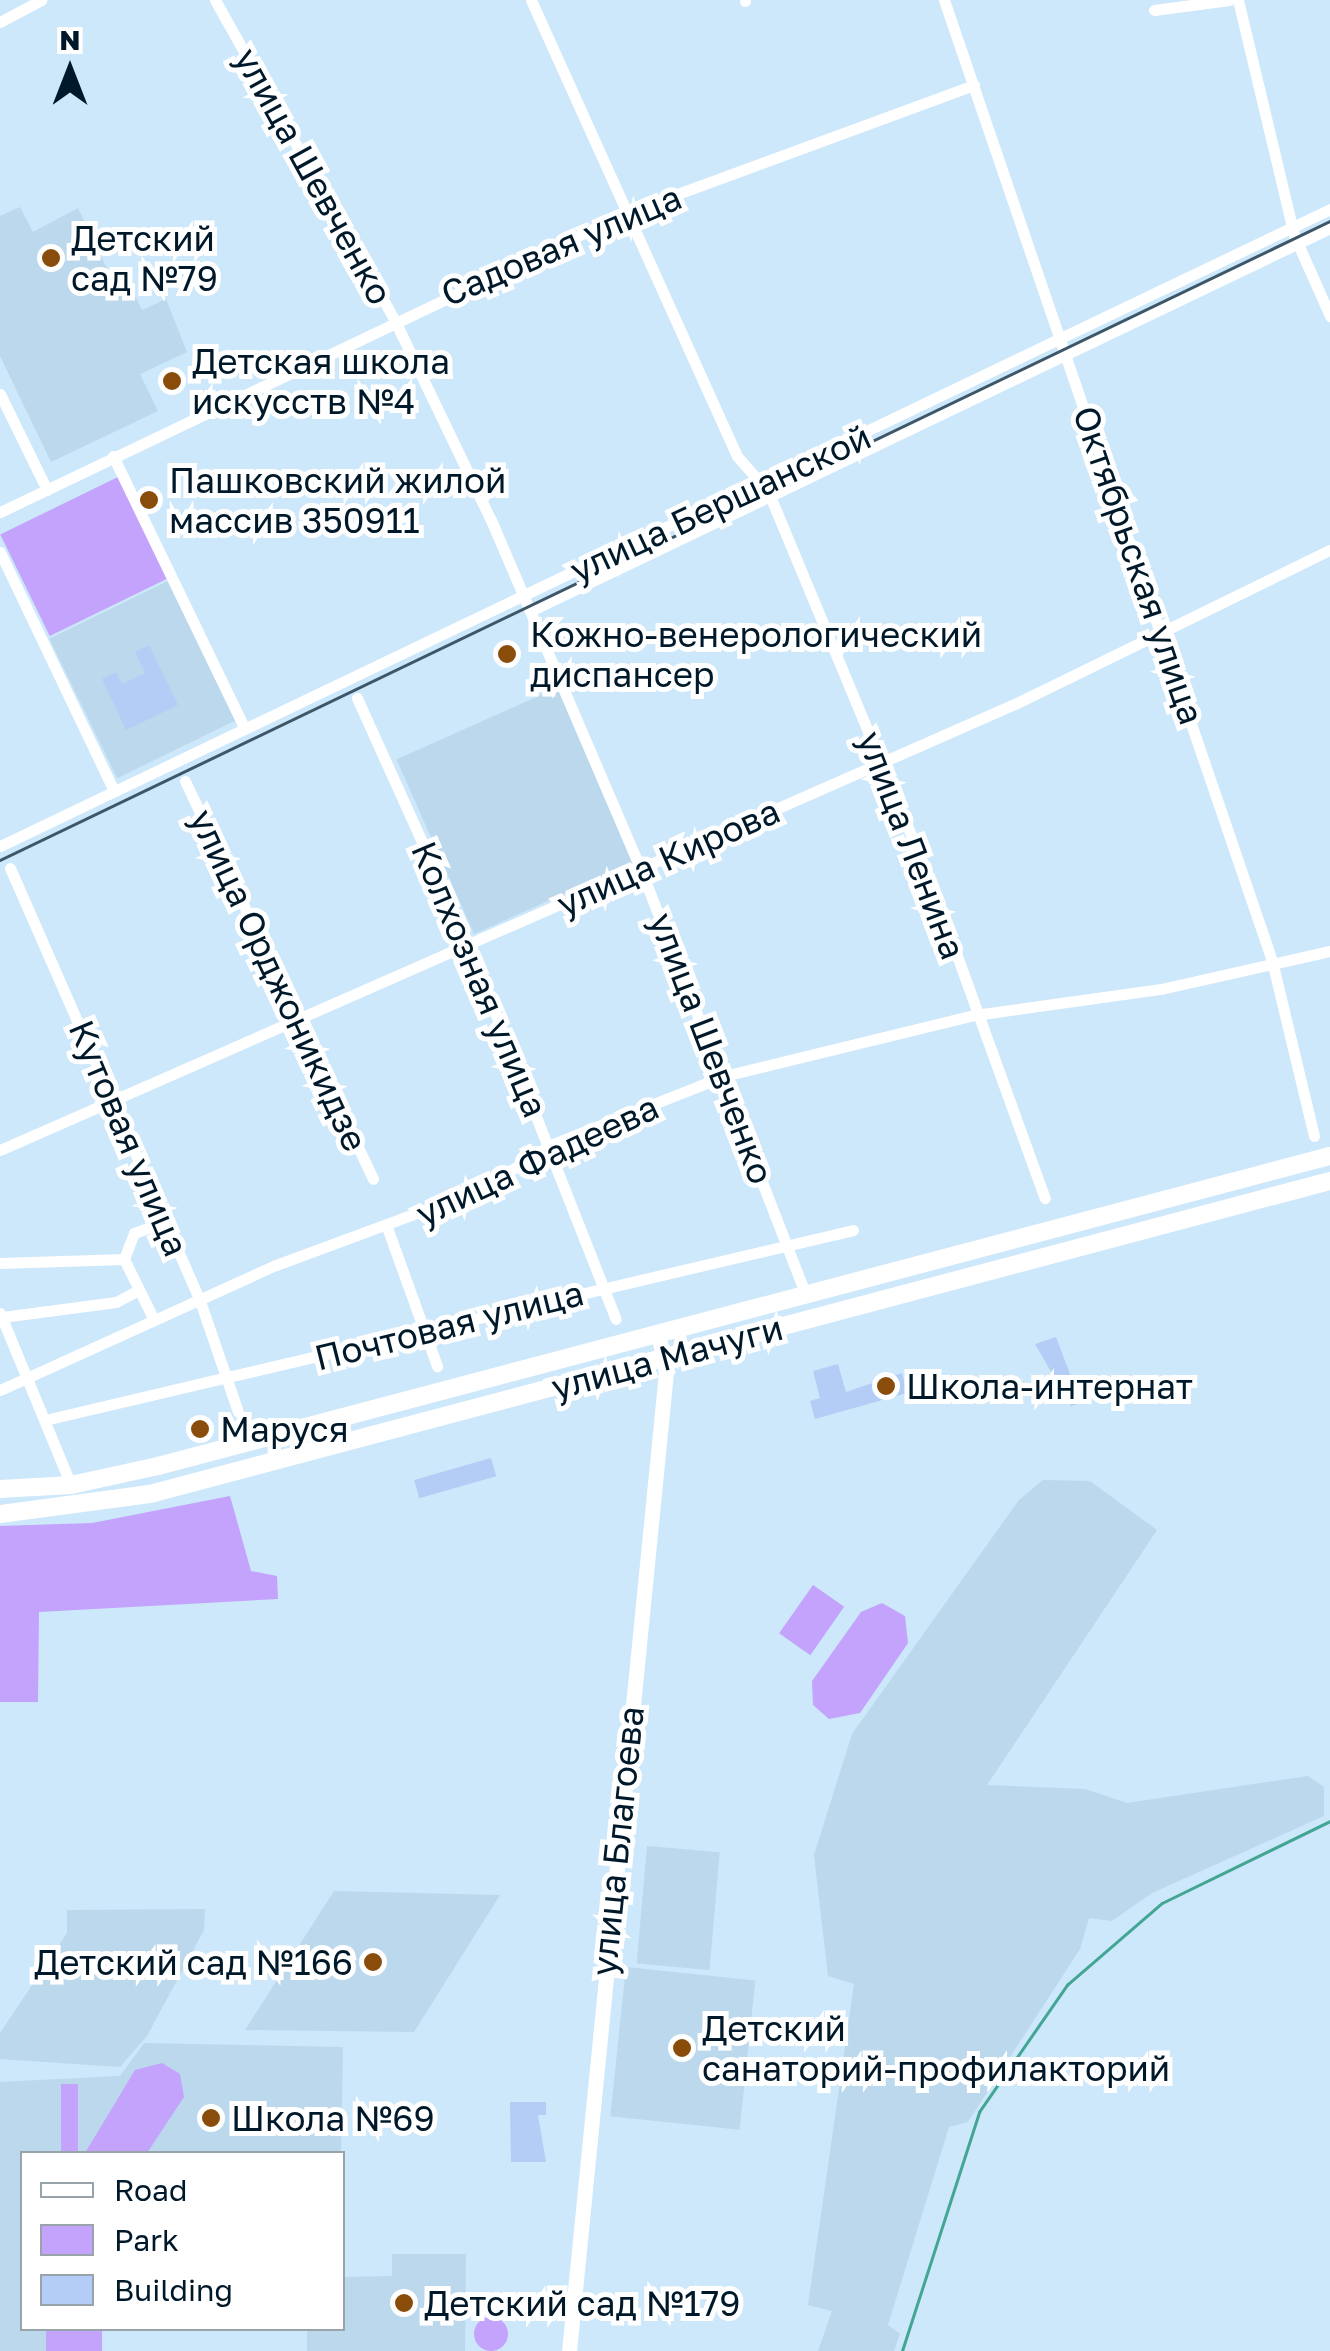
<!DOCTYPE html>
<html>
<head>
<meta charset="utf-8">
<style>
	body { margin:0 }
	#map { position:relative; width:1330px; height:2351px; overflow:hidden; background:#cde7fb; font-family:"Golos Text",sans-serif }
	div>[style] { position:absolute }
	.built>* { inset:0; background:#bbd8ed; transform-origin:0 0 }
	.green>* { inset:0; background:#c3a3fb; transform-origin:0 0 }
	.round { border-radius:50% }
	.stream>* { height:2.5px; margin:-1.25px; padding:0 1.25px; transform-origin:1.25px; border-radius:1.25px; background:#43a695 }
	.building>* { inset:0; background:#b3cdf6; transform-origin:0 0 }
	.street>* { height:11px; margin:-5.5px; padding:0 5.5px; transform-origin:5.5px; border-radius:5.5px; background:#fff }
	.secondary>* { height:15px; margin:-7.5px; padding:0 7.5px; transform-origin:7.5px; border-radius:7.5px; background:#fff }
	.primary>* { height:18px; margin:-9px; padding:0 9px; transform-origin:9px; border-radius:9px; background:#fff }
	.tram>* { height:2.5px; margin:-1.25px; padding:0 1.25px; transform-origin:1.25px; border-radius:1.25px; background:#3d5769 }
	.dots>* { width:28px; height:28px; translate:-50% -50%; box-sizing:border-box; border:5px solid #fff; border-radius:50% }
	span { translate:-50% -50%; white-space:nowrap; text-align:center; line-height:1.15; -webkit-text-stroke:10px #fff; paint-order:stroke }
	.street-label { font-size:35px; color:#00192a }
	.poi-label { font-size:35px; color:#00192a }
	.left { translate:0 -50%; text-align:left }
	.right { translate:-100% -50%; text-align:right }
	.legend { position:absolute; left:20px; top:2151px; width:325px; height:180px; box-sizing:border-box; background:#fff; border:2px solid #99a3aa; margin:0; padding:12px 18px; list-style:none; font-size:30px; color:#00192a }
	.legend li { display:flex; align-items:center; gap:20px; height:50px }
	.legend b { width:50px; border:2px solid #99a3aa }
	.north { position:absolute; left:20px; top:20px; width:100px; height:100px; -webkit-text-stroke:8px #fff; paint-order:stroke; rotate:0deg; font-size:28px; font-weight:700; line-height:40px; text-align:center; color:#00192a }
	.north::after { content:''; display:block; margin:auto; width:35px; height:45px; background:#00192a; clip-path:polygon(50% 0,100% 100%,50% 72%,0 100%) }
</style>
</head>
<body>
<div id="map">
	<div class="built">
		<i style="clip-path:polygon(20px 207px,33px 232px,78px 208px,119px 294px,131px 288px,142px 310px,166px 299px,187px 352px,140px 374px,158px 411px,51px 462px,0 356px,0 216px)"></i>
		<i style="left:168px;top:581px;width:155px;height:132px;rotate:64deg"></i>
		<i style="left:559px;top:687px;width:191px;height:178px;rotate:66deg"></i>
		<i style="clip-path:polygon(1043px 1480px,1090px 1481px,1157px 1530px,987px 1785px,1085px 1789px,1127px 1803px,1308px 1776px,1324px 1787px,1324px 1816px,1152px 1893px,1112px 1921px,1089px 1918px,1080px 1949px,968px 2122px,949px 2127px,888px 2325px,900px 2334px,894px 2351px,818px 2351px,832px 2311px,808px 2305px,854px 1984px,828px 1976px,814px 1855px,852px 1734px,1019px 1500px)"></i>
		<i style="left:647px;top:1846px;width:73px;height:118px;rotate:5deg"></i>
		<i style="clip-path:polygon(334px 1891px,500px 1895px,414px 2032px,245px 2030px)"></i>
		<i style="clip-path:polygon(205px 1909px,204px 1930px,147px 2036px,120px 2067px,0 2059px,0 2033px,67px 1933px,67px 1910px)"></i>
		<i style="left:626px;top:1967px;width:130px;height:150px;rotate:6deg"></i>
		<i style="clip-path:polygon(144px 2043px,343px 2047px,341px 2153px,22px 2154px,22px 2328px,101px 2329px,100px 2351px,0 2351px,0 2082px,120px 2076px)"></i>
		<i style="clip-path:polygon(392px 2254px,466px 2254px,465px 2351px,307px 2351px,307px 2329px,342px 2328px,343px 2277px,392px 2276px)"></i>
	</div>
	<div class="green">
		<i style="left:118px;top:477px;width:113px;height:131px;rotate:64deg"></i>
		<i style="clip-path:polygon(230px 1496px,251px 1571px,277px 1576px,278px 1599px,39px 1612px,38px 1702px,0 1702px,0 1526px,92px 1523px)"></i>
		<i style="left:813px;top:1585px;width:38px;height:59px;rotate:35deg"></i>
		<i style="clip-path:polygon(882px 1603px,905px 1616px,908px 1643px,860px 1713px,829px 1719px,813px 1705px,812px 1681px,861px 1612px)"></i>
		<i style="clip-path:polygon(162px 2063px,180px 2074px,184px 2097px,147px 2153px,85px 2153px,135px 2070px)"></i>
		<i style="left:61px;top:2084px;width:17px;height:69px"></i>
		<i class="round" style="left:474px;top:2317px;width:34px;height:34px"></i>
		<i style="left:46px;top:2329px;width:56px;height:22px"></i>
	</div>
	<div class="stream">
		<i style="left:902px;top:2351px;width:251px;rotate:-72.1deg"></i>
		<i style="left:979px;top:2112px;width:155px;rotate:-55.3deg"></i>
		<i style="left:1067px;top:1985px;width:125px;rotate:-40.8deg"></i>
		<i style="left:1162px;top:1903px;width:187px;rotate:-26deg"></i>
	</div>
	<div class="building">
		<i style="clip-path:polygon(149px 645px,178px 705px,126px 730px,102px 679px,116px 672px,122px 684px,145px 673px,135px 652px)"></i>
		<i style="clip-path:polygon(1056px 1337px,1081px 1403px,1071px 1406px,1035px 1344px)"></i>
		<i style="clip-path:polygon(838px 1364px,846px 1392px,902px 1373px,907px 1393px,815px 1419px,810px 1401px,820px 1398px,813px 1371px)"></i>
		<i style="left:491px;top:1458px;width:19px;height:80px;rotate:74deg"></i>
		<i style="clip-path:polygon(510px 2102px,546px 2102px,546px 2115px,538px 2115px,546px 2162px,511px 2162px)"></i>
	</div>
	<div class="street">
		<i style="left:215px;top:0;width:370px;rotate:60.7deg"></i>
		<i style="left:396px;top:323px;width:219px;rotate:64.3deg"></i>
		<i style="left:491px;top:520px;width:381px;rotate:66.8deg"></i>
		<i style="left:641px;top:870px;width:454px;rotate:68.8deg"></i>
		<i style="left:531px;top:0;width:500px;rotate:65.69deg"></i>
		<i style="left:737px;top:456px;width:37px;rotate:49deg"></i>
		<i style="left:745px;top:0;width:1px;rotate:90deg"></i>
		<i style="left:944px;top:0;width:1015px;rotate:71.15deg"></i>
		<i style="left:1272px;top:961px;width:180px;rotate:76.5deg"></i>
		<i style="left:1238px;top:0;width:242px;rotate:76.6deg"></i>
		<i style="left:1294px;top:235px;width:89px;rotate:66deg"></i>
		<i style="left:1154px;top:10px;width:76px;rotate:-7.6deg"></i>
		<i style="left:0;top:22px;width:47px;rotate:-28.2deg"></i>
		<i style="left:0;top:394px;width:107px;rotate:63.9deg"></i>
		<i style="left:113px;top:456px;width:303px;rotate:64.2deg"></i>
		<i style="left:770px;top:496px;width:405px;rotate:67.4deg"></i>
		<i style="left:926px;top:870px;width:349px;rotate:70.1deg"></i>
		<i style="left:0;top:512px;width:694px;rotate:-25.53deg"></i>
		<i style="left:626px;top:213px;width:371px;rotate:-20.2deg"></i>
		<i style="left:0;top:552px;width:265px;rotate:64.5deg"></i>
		<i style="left:530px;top:611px;width:887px;rotate:-25.58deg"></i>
		<i style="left:357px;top:698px;width:270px;rotate:65.7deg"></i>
		<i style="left:468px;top:944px;width:403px;rotate:68.5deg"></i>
		<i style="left:185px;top:781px;width:440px;rotate:64.7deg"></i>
		<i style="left:0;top:846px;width:1475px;rotate:-25.59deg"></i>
		<i style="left:10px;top:868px;width:470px;rotate:66.3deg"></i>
		<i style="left:199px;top:1298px;width:120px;rotate:71.1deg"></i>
		<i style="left:0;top:1150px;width:1111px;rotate:-23.73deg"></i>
		<i style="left:1017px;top:703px;width:348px;rotate:-26.1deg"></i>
		<i style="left:388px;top:1230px;width:145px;rotate:70.2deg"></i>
		<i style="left:124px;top:1259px;width:28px;rotate:-69deg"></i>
		<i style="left:134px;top:1233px;width:33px;rotate:-20deg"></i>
		<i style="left:0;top:1263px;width:124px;rotate:-1.8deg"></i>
		<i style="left:124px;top:1259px;width:68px;rotate:63.8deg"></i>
		<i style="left:0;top:1313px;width:186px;rotate:67.6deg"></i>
		<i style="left:2px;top:1317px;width:115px;rotate:-7.5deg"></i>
		<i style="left:116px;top:1302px;width:26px;rotate:-28deg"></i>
		<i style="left:0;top:1390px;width:303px;rotate:-24.4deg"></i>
		<i style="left:276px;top:1265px;width:220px;rotate:-20.3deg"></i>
		<i style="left:482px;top:1189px;width:81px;rotate:-32.9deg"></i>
		<i style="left:550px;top:1145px;width:187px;rotate:-21.6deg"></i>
		<i style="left:724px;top:1076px;width:258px;rotate:-13.7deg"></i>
		<i style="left:975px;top:1015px;width:188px;rotate:-8deg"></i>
		<i style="left:1161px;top:989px;width:173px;rotate:-12.7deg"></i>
		<i style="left:45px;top:1420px;width:830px;rotate:-13.23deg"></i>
	</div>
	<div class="secondary">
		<i style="left:569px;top:2351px;width:983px;rotate:-84.34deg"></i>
		<i style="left:666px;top:1373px;width:41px;rotate:-101.3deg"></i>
	</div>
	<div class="primary">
		<i style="left:0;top:1489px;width:71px;rotate:-3.2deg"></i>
		<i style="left:71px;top:1485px;width:89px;rotate:-12.3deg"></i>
		<i style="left:158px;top:1466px;width:1212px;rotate:-14.82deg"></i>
		<i style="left:0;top:1514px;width:151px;rotate:-7.6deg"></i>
		<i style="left:150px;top:1494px;width:1221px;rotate:-14.86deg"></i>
	</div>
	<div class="tram">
		<i style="left:0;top:860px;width:1476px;rotate:-25.66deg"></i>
	</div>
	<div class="dots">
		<i style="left:51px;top:258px;background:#894c0a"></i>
		<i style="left:172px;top:381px;background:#894c0a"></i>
		<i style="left:149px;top:500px;background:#894c0a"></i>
		<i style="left:507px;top:654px;background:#894c0a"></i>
		<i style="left:886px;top:1386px;background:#894c0a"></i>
		<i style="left:200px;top:1429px;background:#894c0a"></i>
		<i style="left:373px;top:1962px;background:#894c0a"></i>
		<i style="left:682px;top:2048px;background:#894c0a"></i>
		<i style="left:211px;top:2118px;background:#894c0a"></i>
		<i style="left:404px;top:2303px;background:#894c0a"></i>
	</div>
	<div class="street-label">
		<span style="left:314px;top:176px;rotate:61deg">улица Шевченко</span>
		<span style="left:561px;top:245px;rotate:-23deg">Садовая улица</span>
		<span style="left:720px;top:503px;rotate:-25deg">улица Бершанской</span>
		<span style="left:1139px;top:565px;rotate:71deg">Октябрьская улица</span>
		<span style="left:912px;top:845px;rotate:69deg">улица Ленина</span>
		<span style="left:668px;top:857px;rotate:-24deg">улица Кирова</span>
		<span style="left:480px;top:979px;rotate:67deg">Колхозная улица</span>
		<span style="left:279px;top:980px;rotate:65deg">улица Орджоникидзе</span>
		<span style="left:712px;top:1048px;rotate:69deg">улица Шевченко</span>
		<span style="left:129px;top:1138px;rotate:67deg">Кутовая улица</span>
		<span style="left:537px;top:1160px;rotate:-25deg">улица Фадеева</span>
		<span style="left:449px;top:1325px;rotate:-14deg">Почтовая улица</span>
		<span style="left:667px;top:1357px;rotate:-15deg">улица Мачуги</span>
		<span style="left:617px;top:1841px;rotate:-84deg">улица Благоева</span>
	</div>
	<div class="poi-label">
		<span class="left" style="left:71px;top:258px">Детский<br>сад №79</span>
		<span class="left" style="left:192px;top:381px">Детская школа<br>искусств №4</span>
		<span class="left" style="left:169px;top:500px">Пашковский жилой<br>массив 350911</span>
		<span class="left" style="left:530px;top:654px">Кожно-венерологический<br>диспансер</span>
		<span class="left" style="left:906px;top:1386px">Школа-интернат</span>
		<span class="left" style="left:220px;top:1429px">Маруся</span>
		<span class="right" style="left:353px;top:1962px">Детский сад №166</span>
		<span class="left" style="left:702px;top:2048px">Детский<br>санаторий-профилакторий</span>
		<span class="left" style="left:231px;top:2118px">Школа №69</span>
		<span class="left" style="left:424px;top:2303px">Детский сад №179</span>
	</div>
	<ul class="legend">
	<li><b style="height:12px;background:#fff"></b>Road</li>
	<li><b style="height:28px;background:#c3a3fb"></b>Park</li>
	<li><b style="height:28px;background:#b3cdf6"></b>Building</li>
	</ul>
	<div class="north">N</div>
</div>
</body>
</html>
